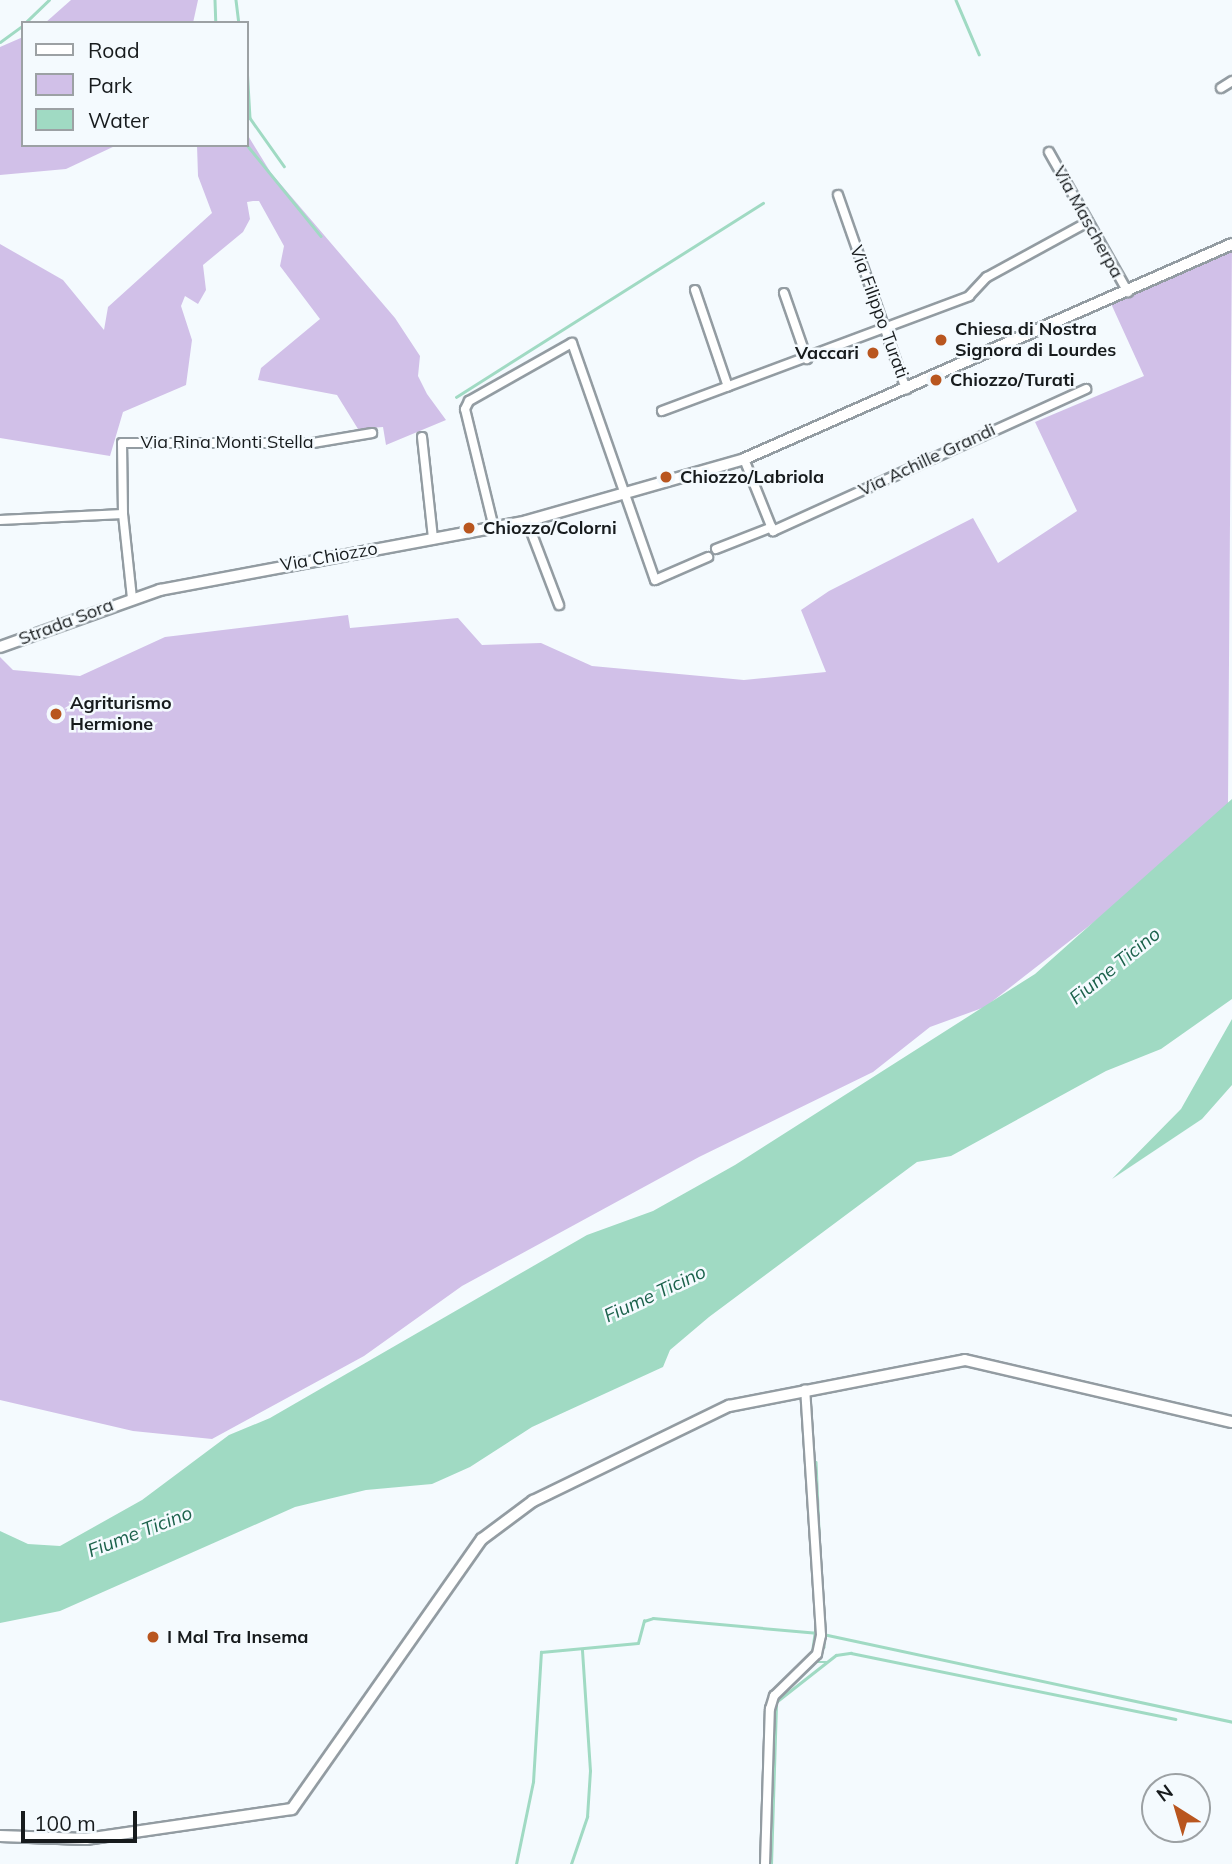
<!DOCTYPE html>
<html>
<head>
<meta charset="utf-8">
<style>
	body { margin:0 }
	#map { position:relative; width:1232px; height:1864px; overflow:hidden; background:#f4fafe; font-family:Mulish,sans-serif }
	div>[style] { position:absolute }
	.green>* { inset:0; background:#d1c0e8 }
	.water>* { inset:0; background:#a0dac3 }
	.stream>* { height:2.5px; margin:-1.25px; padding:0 1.25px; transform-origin:1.25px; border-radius:1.25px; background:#a0dac3 }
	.roads { filter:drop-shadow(2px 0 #939ca2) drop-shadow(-2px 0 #939ca2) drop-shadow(0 2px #939ca2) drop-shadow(0 -2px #939ca2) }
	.minor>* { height:8px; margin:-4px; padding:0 4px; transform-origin:4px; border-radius:4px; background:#fff }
	.tertiary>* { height:10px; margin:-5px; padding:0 5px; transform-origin:5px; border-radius:5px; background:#fff }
	.dots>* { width:19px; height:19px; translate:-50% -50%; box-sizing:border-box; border:4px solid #f4fafe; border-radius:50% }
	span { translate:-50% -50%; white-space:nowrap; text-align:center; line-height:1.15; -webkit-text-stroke:5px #f4fafe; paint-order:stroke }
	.street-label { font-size:18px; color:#171b1d }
	.poi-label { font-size:18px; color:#171b1d; font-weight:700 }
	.left { translate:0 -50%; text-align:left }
	.right { translate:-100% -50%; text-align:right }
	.water-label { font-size:19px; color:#1c624c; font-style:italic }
	.legend { position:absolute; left:21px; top:21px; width:228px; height:126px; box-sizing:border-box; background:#f4fafe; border:2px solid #9ca1a4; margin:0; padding:9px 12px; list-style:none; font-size:21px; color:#171b1d }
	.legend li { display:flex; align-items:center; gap:14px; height:35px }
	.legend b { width:35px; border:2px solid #9ca1a4 }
	.north { position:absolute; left:1141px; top:1773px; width:70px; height:70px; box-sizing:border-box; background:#f4fafe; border:2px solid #9ca1a4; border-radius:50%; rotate:323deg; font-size:19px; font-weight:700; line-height:28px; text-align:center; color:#171b1d }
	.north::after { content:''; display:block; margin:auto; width:24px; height:32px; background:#b9561f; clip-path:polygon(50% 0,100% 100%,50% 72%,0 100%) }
	.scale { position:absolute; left:21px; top:1811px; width:116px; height:32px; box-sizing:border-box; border:4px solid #171b1d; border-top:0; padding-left:9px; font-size:21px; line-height:24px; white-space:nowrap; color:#171b1d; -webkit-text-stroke:5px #f4fafe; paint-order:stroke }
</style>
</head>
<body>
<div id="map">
	<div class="green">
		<i style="clip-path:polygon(71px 0,198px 0,193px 23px,45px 23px)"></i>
		<i style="clip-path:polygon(23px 37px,23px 145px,117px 145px,66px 169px,0 175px,0 47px)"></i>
		<i style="clip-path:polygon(247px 134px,271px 173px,395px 318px,420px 356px,418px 376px,427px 394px,446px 420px,386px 445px,383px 427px,358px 429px,337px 395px,258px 380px,261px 368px,320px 319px,280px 266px,284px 246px,259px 201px,253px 201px,247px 202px,250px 219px,243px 232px,203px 265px,206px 290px,198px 304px,185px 296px,181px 306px,192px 340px,186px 385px,123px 412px,110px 456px,0 438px,0 244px,63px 280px,104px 330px,108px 307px,212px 213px,198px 176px,197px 145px,247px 145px)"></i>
		<i style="clip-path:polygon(1232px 240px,1228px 804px,1143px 884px,985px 1007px,930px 1027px,873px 1072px,699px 1157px,462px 1286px,364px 1356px,212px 1439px,133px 1431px,0 1400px,0 657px,13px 670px,80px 676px,165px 637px,348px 615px,350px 628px,458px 618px,482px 645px,541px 643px,592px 666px,744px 680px,826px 672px,801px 610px,829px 591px,973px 518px,998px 563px,1077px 511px,1035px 422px,1144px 376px,1108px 297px)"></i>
	</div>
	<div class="water">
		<i style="clip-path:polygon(1232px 799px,1232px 999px,1161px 1049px,1106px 1071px,951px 1156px,917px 1162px,709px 1317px,670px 1350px,663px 1367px,532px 1427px,470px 1467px,432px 1484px,366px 1490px,295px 1507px,60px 1611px,0 1623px,0 1531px,28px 1544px,60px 1546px,142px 1500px,229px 1435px,270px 1418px,587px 1235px,653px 1211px,735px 1165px,1035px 974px)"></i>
		<i style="clip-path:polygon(1232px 1019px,1232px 1085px,1202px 1119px,1112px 1179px,1181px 1109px)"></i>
	</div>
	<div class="stream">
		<i style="left:215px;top:0;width:23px;rotate:88deg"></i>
		<i style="left:236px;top:0;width:23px;rotate:83deg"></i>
		<i style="left:956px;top:0;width:59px;rotate:66.9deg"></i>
		<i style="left:25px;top:23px;width:33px;rotate:-44deg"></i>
		<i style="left:0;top:42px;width:29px;rotate:-36deg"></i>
		<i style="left:247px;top:66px;width:52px;rotate:86.7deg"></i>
		<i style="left:250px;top:118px;width:59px;rotate:54.7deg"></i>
		<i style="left:247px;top:145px;width:117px;rotate:50.9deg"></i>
		<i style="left:456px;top:397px;width:363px;rotate:-32.3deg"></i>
		<i style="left:816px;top:1462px;width:185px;rotate:87.5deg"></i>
		<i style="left:823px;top:1634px;width:418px;rotate:12.1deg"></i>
		<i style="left:812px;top:1652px;width:30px;rotate:-82deg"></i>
		<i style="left:816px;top:1662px;width:11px"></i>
		<i style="left:516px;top:1864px;width:84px;rotate:-78.3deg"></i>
		<i style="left:533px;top:1782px;width:130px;rotate:-86.5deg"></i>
		<i style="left:541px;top:1652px;width:97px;rotate:-5.3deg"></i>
		<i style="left:638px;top:1643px;width:23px;rotate:-75deg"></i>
		<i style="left:644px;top:1621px;width:9px;rotate:-18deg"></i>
		<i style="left:653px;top:1618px;width:166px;rotate:5.2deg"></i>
		<i style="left:571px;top:1864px;width:50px;rotate:-71.2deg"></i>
		<i style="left:587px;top:1817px;width:46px;rotate:-86.3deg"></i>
		<i style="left:590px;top:1771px;width:121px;rotate:-93.8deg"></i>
		<i style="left:771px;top:1864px;width:162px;rotate:-88.2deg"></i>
		<i style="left:776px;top:1702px;width:76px;rotate:-38.1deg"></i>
		<i style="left:836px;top:1655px;width:15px;rotate:-8deg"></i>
		<i style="left:851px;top:1653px;width:331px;rotate:11.5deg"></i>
	</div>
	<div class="roads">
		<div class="minor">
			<i style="left:1221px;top:88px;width:13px;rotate:-32deg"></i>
			<i style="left:1049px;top:152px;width:161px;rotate:60.6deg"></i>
			<i style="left:838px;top:195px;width:206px;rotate:70.7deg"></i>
			<i style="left:695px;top:290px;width:102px;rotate:71.2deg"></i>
			<i style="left:784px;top:293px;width:70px;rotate:70.8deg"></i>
			<i style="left:662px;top:411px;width:328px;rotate:-20.5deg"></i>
			<i style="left:969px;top:296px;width:26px;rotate:-47deg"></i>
			<i style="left:987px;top:277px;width:115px;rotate:-28.6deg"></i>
			<i style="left:422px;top:437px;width:103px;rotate:83.8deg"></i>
			<i style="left:744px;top:459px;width:78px;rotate:68.1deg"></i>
			<i style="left:773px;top:531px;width:344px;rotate:-24.4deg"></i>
			<i style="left:123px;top:514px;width:71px;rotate:-90.8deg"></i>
			<i style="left:122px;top:443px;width:191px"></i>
			<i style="left:313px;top:443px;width:60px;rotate:-9.6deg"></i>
			<i style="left:0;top:520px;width:123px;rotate:-2.8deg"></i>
			<i style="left:123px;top:514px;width:84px;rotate:83.9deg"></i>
			<i style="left:527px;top:521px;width:90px;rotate:69.1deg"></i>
			<i style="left:494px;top:528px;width:122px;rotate:-103.7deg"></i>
			<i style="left:465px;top:409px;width:9px;rotate:-63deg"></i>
			<i style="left:469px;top:401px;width:118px;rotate:-29.4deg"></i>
			<i style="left:572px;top:343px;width:251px;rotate:70.7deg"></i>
			<i style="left:655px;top:580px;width:58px;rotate:-23.5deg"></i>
			<i style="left:716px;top:549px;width:60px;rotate:-21.4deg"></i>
			<i style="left:765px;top:1864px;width:155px;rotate:-88.2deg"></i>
			<i style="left:770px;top:1709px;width:14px;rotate:-73deg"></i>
			<i style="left:774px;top:1696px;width:60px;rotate:-44.3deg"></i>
			<i style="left:817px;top:1654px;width:19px;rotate:-78deg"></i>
			<i style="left:821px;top:1635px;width:246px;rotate:-93.7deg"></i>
		</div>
		<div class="tertiary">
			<i style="left:0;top:647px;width:170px;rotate:-19.6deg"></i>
			<i style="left:160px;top:590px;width:373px;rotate:-10.6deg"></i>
			<i style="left:527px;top:521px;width:226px;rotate:-15.9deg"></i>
			<i style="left:744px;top:459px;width:533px;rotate:-23.78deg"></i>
			<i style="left:0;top:1836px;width:86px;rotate:2deg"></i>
			<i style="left:86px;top:1839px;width:208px;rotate:-8.3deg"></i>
			<i style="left:292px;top:1809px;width:330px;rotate:-54.9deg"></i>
			<i style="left:482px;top:1539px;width:64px;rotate:-36.7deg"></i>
			<i style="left:533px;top:1501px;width:218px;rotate:-25.9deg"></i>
			<i style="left:729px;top:1406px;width:240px;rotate:-11deg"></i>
			<i style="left:965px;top:1360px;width:274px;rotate:13.1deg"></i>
		</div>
	</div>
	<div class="dots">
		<i style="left:941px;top:340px;background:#b9561f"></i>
		<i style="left:873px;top:353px;background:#b9561f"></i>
		<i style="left:936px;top:380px;background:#b9561f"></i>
		<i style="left:666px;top:477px;background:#b9561f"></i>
		<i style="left:469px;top:528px;background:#b9561f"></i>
		<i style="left:56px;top:714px;background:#b9561f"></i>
		<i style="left:153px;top:1637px;background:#b9561f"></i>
	</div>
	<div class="street-label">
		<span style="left:1088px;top:222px;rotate:61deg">Via Mascherpa</span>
		<span style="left:879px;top:312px;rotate:70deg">Via Filippo Turati</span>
		<span style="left:227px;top:442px">Via Rina Monti Stella</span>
		<span style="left:927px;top:460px;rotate:-25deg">Via Achille Grandi</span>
		<span style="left:329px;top:557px;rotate:-10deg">Via Chiozzo</span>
		<span style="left:66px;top:622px;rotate:-21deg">Strada Sora</span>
	</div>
	<div class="poi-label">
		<span class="left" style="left:955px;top:340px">Chiesa di Nostra<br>Signora di Lourdes</span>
		<span class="right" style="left:859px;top:353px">Vaccari</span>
		<span class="left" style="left:950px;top:380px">Chiozzo/Turati</span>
		<span class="left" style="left:680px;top:477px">Chiozzo/Labriola</span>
		<span class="left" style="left:483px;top:528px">Chiozzo/Colorni</span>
		<span class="left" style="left:70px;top:714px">Agriturismo<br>Hermione</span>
		<span class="left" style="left:167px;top:1637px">I Mal Tra Insema</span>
	</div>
	<div class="water-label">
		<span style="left:1115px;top:966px;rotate:-39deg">Fiume Ticino</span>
		<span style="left:655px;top:1294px;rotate:-25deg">Fiume Ticino</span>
		<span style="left:140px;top:1532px;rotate:-21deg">Fiume Ticino</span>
	</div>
	<ul class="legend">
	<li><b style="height:9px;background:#fff"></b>Road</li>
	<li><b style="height:19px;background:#d1c0e8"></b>Park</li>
	<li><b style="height:19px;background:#a0dac3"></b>Water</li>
	</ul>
	<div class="north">N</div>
	<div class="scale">100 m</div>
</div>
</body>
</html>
